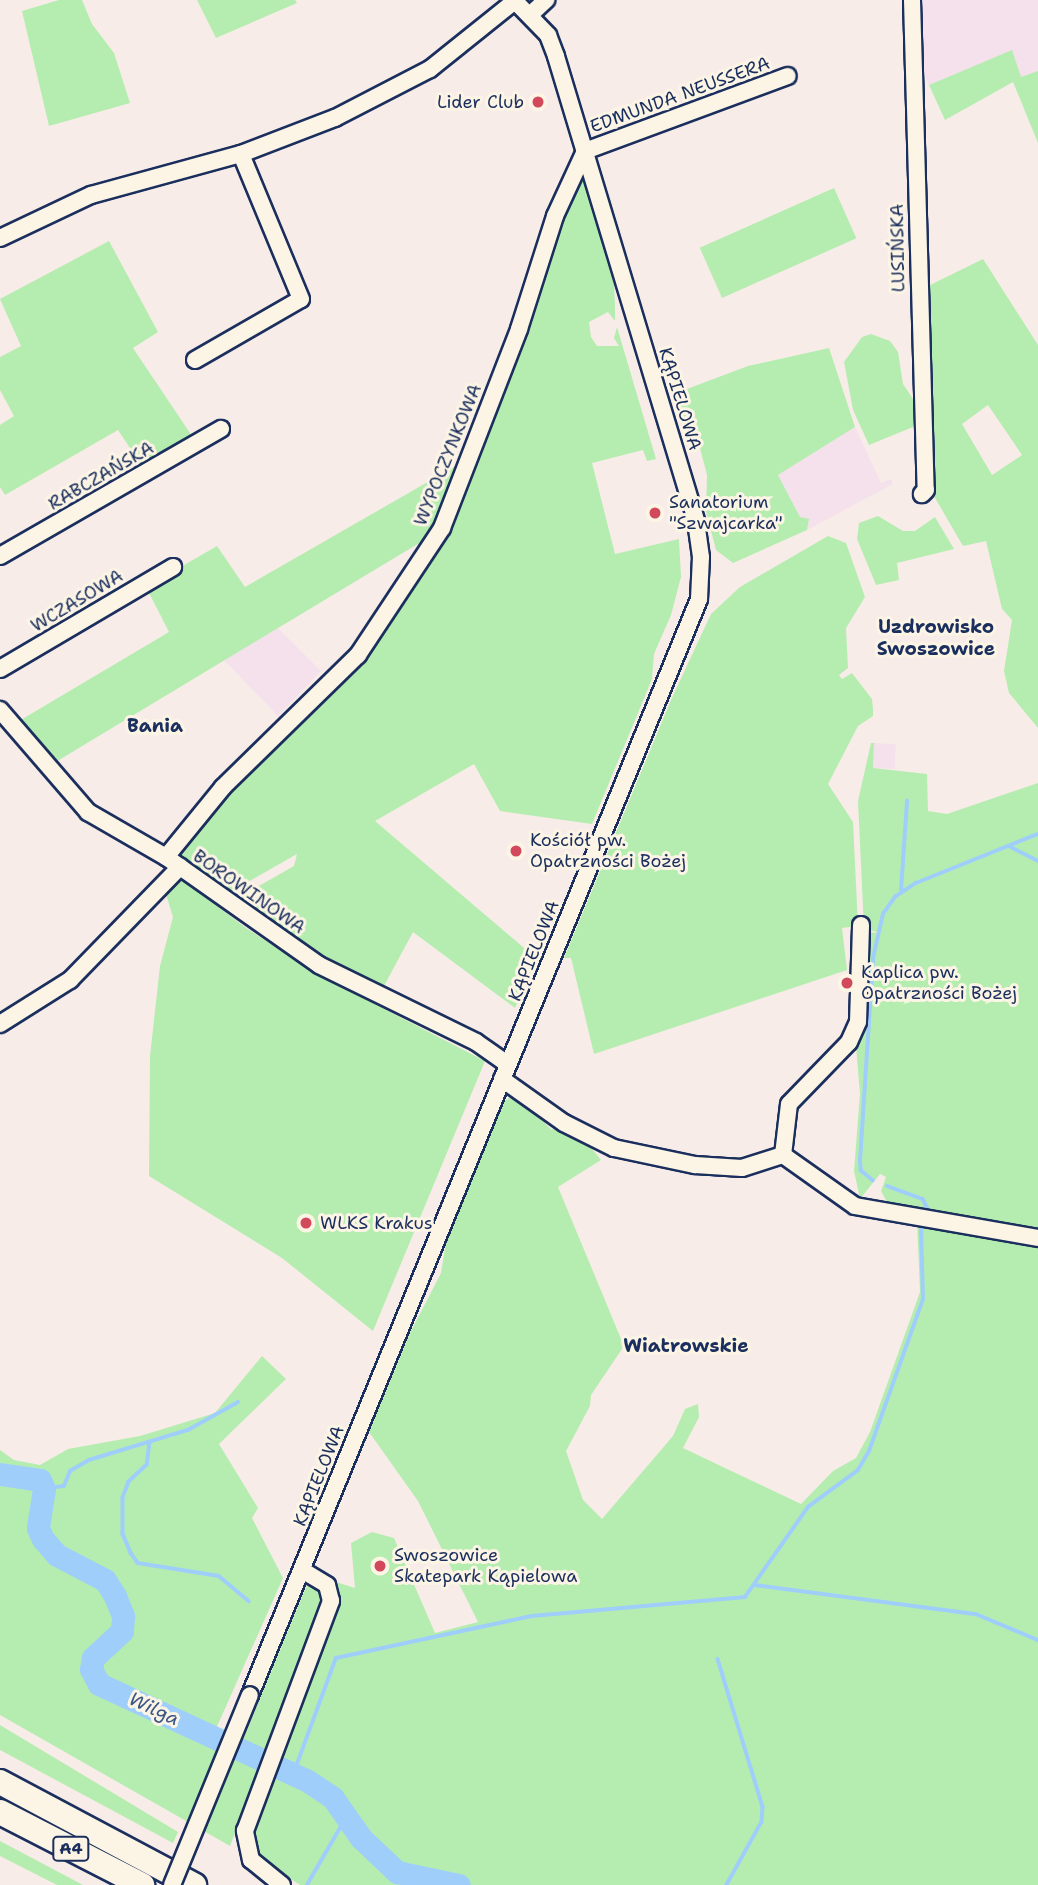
<!DOCTYPE html>
<html>
<head>
<meta charset="utf-8">
<style>
	body { margin:0 }
	#map { position:relative; width:1038px; height:1885px; overflow:hidden; background:#f8ece8; font-family:"Shantell Sans",sans-serif }
	div>[style] { position:absolute }
	.built>* { inset:0; background:#f4e1ec; transform-origin:0 0 }
	.green>* { inset:0; background:#b5edb0; transform-origin:0 0 }
	.stream>* { height:3.5px; margin:-1.75px; padding:0 1.75px; transform-origin:1.75px; border-radius:1.75px; background:#9fcefb }
	.river>* { height:23px; margin:-11.5px; padding:0 11.5px; transform-origin:11.5px; border-radius:11.5px; background:#9fcefb }
	.roads { filter:drop-shadow(2px 0 #1b2f5e) drop-shadow(-2px 0 #1b2f5e) drop-shadow(0 2px #1b2f5e) drop-shadow(0 -2px #1b2f5e) }
	.minor>* { height:16px; margin:-8px; padding:0 8px; transform-origin:8px; border-radius:8px; background:#fcf5e5 }
	.highway>* { height:24px; margin:-12px; padding:0 12px; transform-origin:12px; border-radius:12px; background:#fcf5e5 }
	.bridges { filter:drop-shadow(2px 0 #1b2f5e) drop-shadow(-2px 0 #1b2f5e) drop-shadow(0 2px #1b2f5e) drop-shadow(0 -2px #1b2f5e) }
	.minor-bridge>* { height:16px; margin:-8px; padding:0 8px; transform-origin:8px; border-radius:8px; background:#fcf5e5 }
	.dots>* { width:19px; height:19px; translate:-50% -50%; box-sizing:border-box; border:4px solid #fcf5e5; border-radius:50% }
	span { translate:-50% -50%; white-space:nowrap; text-align:center; line-height:1.15; -webkit-text-stroke:6px #fcf5e5; paint-order:stroke }
	.shield-label span { padding:2px 5px; background:#fcf5e5; border:2px solid; border-radius:5px; -webkit-text-stroke-width:0 }
	.shield-label { font-size:16px; color:#1b2f5e; font-weight:700 }
	.street-label { font-size:18px; color:#1b2f5e }
	.poi-label { font-size:18px; color:#1b2f5e }
	.right { translate:-100% -50%; text-align:right }
	.left { translate:0 -50%; text-align:left }
	.neighbourhood-label { font-size:19px; color:#1b2f5e; font-weight:700 }
	.water-label { font-size:19px; color:#3c5785; font-style:italic }
</style>
</head>
<body>
<div id="map">
	<div class="built">
		<i style="clip-path:polygon(916px 0,1038px 0,1038px 71px,1021px 78px,1011px 51px,929px 85px,920px 62px)"></i>
		<i style="clip-path:polygon(855px 427px,881px 483px,891px 479px,893px 484px,807px 530px,809px 519px,800px 517px,778px 475px)"></i>
		<i style="clip-path:polygon(278px 628px,321px 671px,278px 716px,224px 660px)"></i>
		<i style="left:874px;top:743px;width:22px;height:25px;rotate:3deg"></i>
	</div>
	<div class="green">
		<i style="clip-path:polygon(59px 0,82px 0,92px 24px,114px 53px,130px 103px,49px 126px,22px 11px)"></i>
		<i style="clip-path:polygon(197px 0,295px 0,297px 3px,216px 38px)"></i>
		<i style="clip-path:polygon(1012px 50px,1021px 77px,1038px 71px,1038px 143px,1013px 82px,945px 120px,929px 85px)"></i>
		<i style="clip-path:polygon(581px 173px,614px 284px,615px 306px,615px 321px,608px 312px,589px 322px,591px 337px,597px 346px,619px 346px,614px 338px,617px 327px,656px 459px,647px 461px,643px 450px,592px 463px,615px 554px,679px 539px,681px 577px,671px 615px,654px 654px,652px 679px,592px 824px,500px 811px,474px 764px,375px 821px,537px 959px,515px 1008px,413px 932px,384px 986px,308px 948px,238px 898px,294px 866px,297px 854px,230px 892px,177px 855px,261px 752px,365px 656px,445px 528px,560px 213px)"></i>
		<i style="left:834px;top:188px;width:55px;height:147px;rotate:66deg"></i>
		<i style="clip-path:polygon(109px 241px,158px 332px,133px 348px,194px 439px,144px 469px,118px 430px,5px 495px,0 487px,0 425px,14px 416px,0 390px,0 357px,21px 346px,0 299px)"></i>
		<i style="clip-path:polygon(evenodd,983px 259px,1038px 345px,1038px 728px,1009px 693px,1004px 671px,1012px 620px,1002px 609px,986px 541px,963px 546px,931px 491px,924px 288px,983px 259px,988px 405px,1022px 455px,992px 475px,962px 424px,988px 405px)"></i>
		<i style="clip-path:polygon(871px 334px,890px 341px,898px 352px,903px 384px,913px 399px,913px 427px,869px 445px,853px 410px,844px 362px,862px 337px)"></i>
		<i style="clip-path:polygon(829px 348px,855px 427px,778px 475px,800px 517px,809px 519px,807px 530px,733px 563px,716px 550px,706px 511px,707px 475px,699px 444px,680px 422px,671px 395px,748px 366px)"></i>
		<i style="clip-path:polygon(459px 464px,431px 536px,54px 763px,19px 721px,169px 632px,146px 587px,217px 546px,245px 587px)"></i>
		<i style="clip-path:polygon(878px 516px,903px 531px,915px 531px,935px 517px,954px 549px,897px 563px,899px 580px,876px 585px,857px 539px,859px 523px)"></i>
		<i style="clip-path:polygon(828px 536px,846px 543px,865px 597px,846px 628px,848px 668px,839px 675px,842px 679px,852px 673px,872px 699px,873px 709px,873px 716px,858px 726px,828px 784px,853px 822px,858px 926px,842px 928px,847px 970px,594px 1054px,571px 958px,564px 958px,671px 700px,711px 614px,740px 587px)"></i>
		<i style="clip-path:polygon(871px 743px,874px 743px,873px 768px,927px 774px,928px 811px,947px 814px,1038px 783px,1038px 1233px,887px 1202px,881px 1191px,886px 1177px,880px 1174px,860px 1199px,854px 1171px,860px 1094px,855px 1034px,864px 932px,882px 933px,864px 929px,858px 801px)"></i>
		<i style="clip-path:polygon(180px 878px,246px 928px,324px 978px,485px 1061px,373px 1331px,282px 1258px,149px 1176px,150px 1056px,160px 966px,173px 917px,165px 891px)"></i>
		<i style="clip-path:polygon(514px 1095px,552px 1130px,555px 1126px,592px 1149px,601px 1160px,558px 1187px,624px 1346px,591px 1395px,590px 1406px,566px 1451px,583px 1500px,602px 1519px,673px 1436px,685px 1409px,698px 1404px,699px 1417px,683px 1448px,801px 1504px,833px 1471px,856px 1458px,870px 1432px,920px 1292px,917px 1220px,1038px 1243px,1038px 1885px,300px 1885px,263px 1861px,252px 1836px,254px 1824px,338px 1605px,336px 1582px,355px 1588px,351px 1543px,372px 1532px,394px 1538px,435px 1633px,478px 1622px,418px 1501px,369px 1432px,410px 1333px,441px 1273px,448px 1230px,501px 1103px)"></i>
		<i style="clip-path:polygon(262px 1356px,286px 1379px,219px 1444px,258px 1508px,252px 1518px,283px 1578px,211px 1740px,238px 1752px,306px 1587px,316px 1583px,325px 1601px,230px 1846px,0 1715px,0 1450px,14px 1460px,40px 1465px,68px 1449px,140px 1436px,215px 1413px)"></i>
		<i style="clip-path:polygon(0 1725px,178px 1832px,173px 1843px,0 1750px)"></i>
		<i style="clip-path:polygon(0 1841px,83px 1885px,57px 1885px,0 1856px)"></i>
	</div>
	<div class="stream">
		<i style="left:1009px;top:846px;width:33px;rotate:27deg"></i>
		<i style="left:901px;top:890px;width:89px;rotate:-86.1deg"></i>
		<i style="left:873px;top:1181px;width:16px;rotate:-140deg"></i>
		<i style="left:861px;top:1171px;width:10px;rotate:-96deg"></i>
		<i style="left:860px;top:1161px;width:203px;rotate:-86.3deg"></i>
		<i style="left:873px;top:958px;width:45px;rotate:-77.2deg"></i>
		<i style="left:883px;top:914px;width:21px;rotate:-55deg"></i>
		<i style="left:895px;top:897px;width:25px;rotate:-34deg"></i>
		<i style="left:916px;top:883px;width:131px;rotate:-21.9deg"></i>
		<i style="left:887px;top:1186px;width:38px;rotate:20deg"></i>
		<i style="left:923px;top:1199px;width:11px;rotate:63deg"></i>
		<i style="left:150px;top:1442px;width:23px;rotate:97deg"></i>
		<i style="left:147px;top:1465px;width:25px;rotate:137deg"></i>
		<i style="left:129px;top:1482px;width:17px;rotate:111deg"></i>
		<i style="left:123px;top:1498px;width:36px;rotate:90deg"></i>
		<i style="left:123px;top:1534px;width:21px;rotate:67deg"></i>
		<i style="left:131px;top:1553px;width:12px;rotate:55deg"></i>
		<i style="left:138px;top:1563px;width:82px;rotate:9.1deg"></i>
		<i style="left:219px;top:1576px;width:39px;rotate:40deg"></i>
		<i style="left:44px;top:1489px;width:20px;rotate:-9deg"></i>
		<i style="left:64px;top:1486px;width:16px;rotate:-68deg"></i>
		<i style="left:70px;top:1471px;width:22px;rotate:-30deg"></i>
		<i style="left:89px;top:1460px;width:103px;rotate:-16.9deg"></i>
		<i style="left:188px;top:1430px;width:57px;rotate:-29.2deg"></i>
		<i style="left:755px;top:1585px;width:223px;rotate:7.5deg"></i>
		<i style="left:976px;top:1614px;width:67px;rotate:22.8deg"></i>
		<i style="left:718px;top:1659px;width:155px;rotate:73.1deg"></i>
		<i style="left:763px;top:1807px;width:15px;rotate:94deg"></i>
		<i style="left:762px;top:1822px;width:72px;rotate:119.1deg"></i>
		<i style="left:294px;top:1772px;width:121px;rotate:-69.8deg"></i>
		<i style="left:336px;top:1658px;width:200px;rotate:-12.1deg"></i>
		<i style="left:532px;top:1616px;width:214px;rotate:-5.1deg"></i>
		<i style="left:745px;top:1597px;width:110px;rotate:-55deg"></i>
		<i style="left:808px;top:1507px;width:62px;rotate:-36.5deg"></i>
		<i style="left:858px;top:1470px;width:22px;rotate:-60deg"></i>
		<i style="left:869px;top:1451px;width:161px;rotate:-70.4deg"></i>
		<i style="left:923px;top:1299px;width:73px;rotate:-91.6deg"></i>
		<i style="left:307px;top:1885px;width:80px;rotate:-59.9deg"></i>
	</div>
	<div class="river">
		<i style="left:0;top:1474px;width:40px;rotate:8.5deg"></i>
		<i style="left:40px;top:1480px;width:10px;rotate:66deg"></i>
		<i style="left:44px;top:1489px;width:39px;rotate:99deg"></i>
		<i style="left:38px;top:1528px;width:12px;rotate:66deg"></i>
		<i style="left:43px;top:1539px;width:21px;rotate:49deg"></i>
		<i style="left:57px;top:1555px;width:54px;rotate:27.5deg"></i>
		<i style="left:105px;top:1580px;width:19px;rotate:58deg"></i>
		<i style="left:115px;top:1596px;width:22px;rotate:68deg"></i>
		<i style="left:123px;top:1616px;width:15px;rotate:94deg"></i>
		<i style="left:122px;top:1631px;width:40px;rotate:137deg"></i>
		<i style="left:93px;top:1658px;width:11px;rotate:100deg"></i>
		<i style="left:91px;top:1669px;width:17px;rotate:62deg"></i>
		<i style="left:99px;top:1684px;width:230px;rotate:24.9deg"></i>
		<i style="left:308px;top:1781px;width:30px;rotate:34deg"></i>
		<i style="left:333px;top:1798px;width:49px;rotate:55deg"></i>
		<i style="left:361px;top:1838px;width:50px;rotate:43.4deg"></i>
		<i style="left:397px;top:1872px;width:63px;rotate:11.8deg"></i>
	</div>
	<div class="roads">
		<div class="minor">
			<i style="left:912px;top:0;width:490px;rotate:88.4deg"></i>
			<i style="left:926px;top:490px;width:6px;rotate:135deg"></i>
			<i style="left:531px;top:14px;width:21px;rotate:-43deg"></i>
			<i style="left:0;top:238px;width:101px;rotate:-25.3deg"></i>
			<i style="left:91px;top:195px;width:156px;rotate:-15.3deg"></i>
			<i style="left:241px;top:154px;width:101px;rotate:-21deg"></i>
			<i style="left:335px;top:118px;width:107px;rotate:-27.3deg"></i>
			<i style="left:430px;top:69px;width:109px;rotate:-38.7deg"></i>
			<i style="left:195px;top:360px;width:122px;rotate:-29.9deg"></i>
			<i style="left:301px;top:299px;width:157px;rotate:-112.5deg"></i>
			<i style="left:0;top:556px;width:255px;rotate:-29.9deg"></i>
			<i style="left:0;top:669px;width:201px;rotate:-30.5deg"></i>
			<i style="left:0;top:710px;width:135px;rotate:49.2deg"></i>
			<i style="left:88px;top:812px;width:90px;rotate:30deg"></i>
			<i style="left:166px;top:857px;width:187px;rotate:35.2deg"></i>
			<i style="left:319px;top:965px;width:175px;rotate:26.1deg"></i>
			<i style="left:476px;top:1042px;width:39px;rotate:35deg"></i>
			<i style="left:166px;top:857px;width:90px;rotate:-50.8deg"></i>
			<i style="left:223px;top:787px;width:189px;rotate:-44.4deg"></i>
			<i style="left:358px;top:655px;width:152px;rotate:-56.5deg"></i>
			<i style="left:442px;top:528px;width:213px;rotate:-68.8deg"></i>
			<i style="left:519px;top:329px;width:119px;rotate:-72.3deg"></i>
			<i style="left:555px;top:216px;width:72px;rotate:-65.2deg"></i>
			<i style="left:585px;top:151px;width:216px;rotate:-20.3deg"></i>
			<i style="left:0;top:1024px;width:83px;rotate:-32.2deg"></i>
			<i style="left:70px;top:980px;width:158px;rotate:-45.8deg"></i>
			<i style="left:502px;top:1079px;width:76px;rotate:35.4deg"></i>
			<i style="left:564px;top:1123px;width:56px;rotate:26.6deg"></i>
			<i style="left:614px;top:1148px;width:83px;rotate:11.9deg"></i>
			<i style="left:695px;top:1165px;width:47px;rotate:3.7deg"></i>
			<i style="left:742px;top:1168px;width:43px;rotate:-17.6deg"></i>
			<i style="left:783px;top:1155px;width:88px;rotate:35.3deg"></i>
			<i style="left:855px;top:1206px;width:186px;rotate:9.9deg"></i>
			<i style="left:783px;top:1155px;width:51px;rotate:-83.3deg"></i>
			<i style="left:789px;top:1104px;width:86px;rotate:-45.9deg"></i>
			<i style="left:849px;top:1042px;width:22px;rotate:-66deg"></i>
			<i style="left:858px;top:1022px;width:97px;rotate:-88.2deg"></i>
			<i style="left:250px;top:1695px;width:1184px;rotate:-67.72deg"></i>
			<i style="left:699px;top:599px;width:42px;rotate:-87.3deg"></i>
			<i style="left:701px;top:557px;width:37px;rotate:-98deg"></i>
			<i style="left:696px;top:520px;width:485px;rotate:-106.8deg"></i>
			<i style="left:556px;top:56px;width:22px;rotate:-111deg"></i>
			<i style="left:548px;top:35px;width:49px;rotate:-134.2deg"></i>
			<i style="left:282px;top:1885px;width:40px;rotate:-141deg"></i>
			<i style="left:251px;top:1860px;width:30px;rotate:-102deg"></i>
			<i style="left:245px;top:1831px;width:246px;rotate:-69.5deg"></i>
			<i style="left:331px;top:1601px;width:16px;rotate:-104deg"></i>
			<i style="left:327px;top:1585px;width:29px;rotate:-149deg"></i>
		</div>
		<div class="highway">
			<i style="left:0;top:1782px;width:220px;rotate:28deg"></i>
			<i style="left:0;top:1812px;width:160px;rotate:27.2deg"></i>
		</div>
	</div>
	<div class="bridges">
		<div class="minor-bridge">
			<i style="left:172px;top:1885px;width:205px;rotate:-67.7deg"></i>
		</div>
	</div>
	<div class="dots">
		<i style="left:538px;top:102px;background:#d1495b"></i>
		<i style="left:655px;top:513px;background:#d1495b"></i>
		<i style="left:516px;top:851px;background:#d1495b"></i>
		<i style="left:847px;top:983px;background:#d1495b"></i>
		<i style="left:306px;top:1223px;background:#d1495b"></i>
		<i style="left:380px;top:1566px;background:#d1495b"></i>
	</div>
	<div class="shield-label">
		<span style="left:71px;top:1849px">A4</span>
	</div>
	<div class="street-label">
		<span style="left:680px;top:95px;rotate:-20deg">EDMUNDA NEUSSERA</span>
		<span style="left:898px;top:248px;rotate:-91deg">LUSIŃSKA</span>
		<span style="left:680px;top:399px;rotate:73deg">KĄPIELOWA</span>
		<span style="left:448px;top:455px;rotate:-68deg">WYPOCZYNKOWA</span>
		<span style="left:101px;top:476px;rotate:-30deg">RABCZAŃSKA</span>
		<span style="left:77px;top:601px;rotate:-31deg">WCZASOWA</span>
		<span style="left:249px;top:892px;rotate:35deg">BOROWINOWA</span>
		<span style="left:534px;top:951px;rotate:-68deg">KĄPIELOWA</span>
		<span style="left:319px;top:1476px;rotate:-68deg">KĄPIELOWA</span>
	</div>
	<div class="poi-label">
		<span class="right" style="left:524px;top:102px">Lider Club</span>
		<span class="left" style="left:669px;top:513px">Sanatorium<br>"Szwajcarka"</span>
		<span class="left" style="left:530px;top:851px">Kościół pw.<br>Opatrzności Bożej</span>
		<span class="left" style="left:861px;top:983px">Kaplica pw.<br>Opatrzności Bożej</span>
		<span class="left" style="left:320px;top:1223px">WLKS Krakus</span>
		<span class="left" style="left:394px;top:1566px">Swoszowice<br>Skatepark Kąpielowa</span>
	</div>
	<div class="neighbourhood-label">
		<span style="left:936px;top:638px">Uzdrowisko<br>Swoszowice</span>
		<span style="left:155px;top:726px">Bania</span>
		<span style="left:686px;top:1346px">Wiatrowskie</span>
	</div>
	<div class="water-label">
		<span style="left:154px;top:1709px;rotate:25deg">Wilga</span>
	</div>
</div>
</body>
</html>
